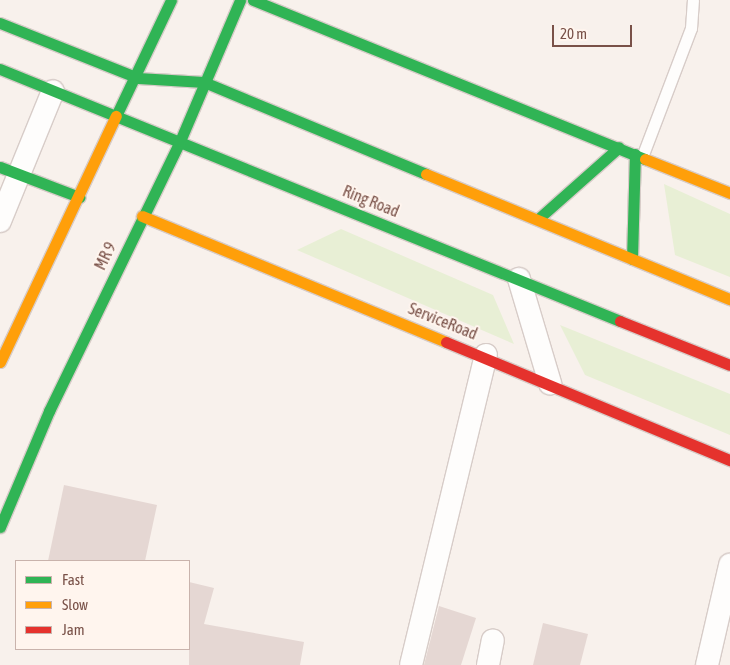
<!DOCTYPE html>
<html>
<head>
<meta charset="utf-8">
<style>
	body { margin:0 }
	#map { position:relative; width:730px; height:665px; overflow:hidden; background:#f8f1ec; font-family:"Asap Condensed",sans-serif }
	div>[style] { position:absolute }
	.green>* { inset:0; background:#e8efd5 }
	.building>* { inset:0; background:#e5d7d3 }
	.roads { filter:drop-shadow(1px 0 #d7ccc8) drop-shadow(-1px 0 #d7ccc8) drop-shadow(0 1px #d7ccc8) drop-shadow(0 -1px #d7ccc8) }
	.lane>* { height:11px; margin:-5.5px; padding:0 5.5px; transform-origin:5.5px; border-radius:5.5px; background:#fefdfc }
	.street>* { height:22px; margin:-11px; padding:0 11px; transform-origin:11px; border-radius:11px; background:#fefdfc }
	.fast>* { height:11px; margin:-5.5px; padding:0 5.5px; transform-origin:5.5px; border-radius:5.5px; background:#30b455 }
	.slow>* { height:11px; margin:-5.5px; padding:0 5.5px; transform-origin:5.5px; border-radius:5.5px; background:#ff9f0a }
	.jam>* { height:11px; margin:-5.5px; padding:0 5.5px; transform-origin:5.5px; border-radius:5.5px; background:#e5322d }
	span { translate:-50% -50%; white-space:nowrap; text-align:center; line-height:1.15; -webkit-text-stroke:4px #fff5ee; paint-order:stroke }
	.street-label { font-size:16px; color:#795148 }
	.legend { position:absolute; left:15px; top:560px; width:175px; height:90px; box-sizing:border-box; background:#fff5ee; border:1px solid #c9b3ac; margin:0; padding:6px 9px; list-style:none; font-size:15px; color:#795148 }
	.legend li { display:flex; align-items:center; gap:10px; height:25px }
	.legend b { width:25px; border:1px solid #c9b3ac }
	.scale { position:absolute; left:552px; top:25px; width:80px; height:22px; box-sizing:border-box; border:2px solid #795148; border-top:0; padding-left:6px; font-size:15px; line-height:18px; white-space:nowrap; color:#795148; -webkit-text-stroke:4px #fff5ee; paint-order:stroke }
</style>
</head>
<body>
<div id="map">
	<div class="green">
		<i style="clip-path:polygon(664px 184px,730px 214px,730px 277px,675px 255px)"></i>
		<i style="clip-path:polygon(341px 229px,493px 295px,514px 344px,297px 250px)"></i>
		<i style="clip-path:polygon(560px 325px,730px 394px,730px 435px,585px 375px)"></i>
	</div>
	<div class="building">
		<i style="clip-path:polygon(64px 485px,157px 505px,145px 561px,48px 561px)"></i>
		<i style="clip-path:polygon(189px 582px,214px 588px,204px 624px,304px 642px,300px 665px,189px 665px)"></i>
		<i style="clip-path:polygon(439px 606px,476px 618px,461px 665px,424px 665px)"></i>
		<i style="clip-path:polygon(543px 623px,588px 634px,580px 665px,533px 665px)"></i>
	</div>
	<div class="roads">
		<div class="lane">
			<i style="left:642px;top:157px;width:138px;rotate:-69.2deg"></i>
			<i style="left:691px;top:28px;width:28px;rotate:-86deg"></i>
		</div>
		<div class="street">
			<i style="left:0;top:221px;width:140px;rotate:-67.8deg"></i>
			<i style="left:519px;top:279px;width:109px;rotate:73.4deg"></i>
			<i style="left:411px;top:665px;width:319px;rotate:-76.4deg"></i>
			<i style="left:488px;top:665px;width:25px;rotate:-79deg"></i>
			<i style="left:707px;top:665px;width:103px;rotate:-77deg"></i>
		</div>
		<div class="fast">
			<i style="left:253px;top:0;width:423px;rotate:22.1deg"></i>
			<i style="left:0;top:23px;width:149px;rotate:21.7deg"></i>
			<i style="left:138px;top:78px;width:66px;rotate:3.5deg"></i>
			<i style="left:204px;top:82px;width:240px;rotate:22.5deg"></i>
			<i style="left:0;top:69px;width:669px;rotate:22.12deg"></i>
			<i style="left:116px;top:116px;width:128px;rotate:-64.6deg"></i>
			<i style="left:0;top:167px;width:85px;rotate:20.8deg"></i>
			<i style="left:538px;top:219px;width:108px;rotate:-41.6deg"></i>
			<i style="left:632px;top:259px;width:105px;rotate:-88.4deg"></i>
			<i style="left:0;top:527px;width:126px;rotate:-67.1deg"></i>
			<i style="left:49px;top:411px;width:300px;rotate:-64.1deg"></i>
			<i style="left:180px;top:141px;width:153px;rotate:-66.9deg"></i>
		</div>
		<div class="slow">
			<i style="left:645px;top:159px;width:92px;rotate:21.8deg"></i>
			<i style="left:426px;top:174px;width:329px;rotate:22.4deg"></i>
			<i style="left:142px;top:216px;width:329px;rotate:22.5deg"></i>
			<i style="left:0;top:362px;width:272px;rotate:-64.8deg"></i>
		</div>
		<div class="jam">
			<i style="left:620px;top:321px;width:118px;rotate:21.8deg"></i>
			<i style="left:446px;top:342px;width:308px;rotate:22.6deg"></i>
		</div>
	</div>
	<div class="street-label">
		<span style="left:371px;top:201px;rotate:22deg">Ring Road</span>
		<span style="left:105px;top:256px;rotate:-64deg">MR 9</span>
		<span style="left:443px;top:321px;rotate:22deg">ServiceRoad</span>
	</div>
	<ul class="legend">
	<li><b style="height:6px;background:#30b455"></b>Fast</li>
	<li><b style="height:6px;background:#ff9f0a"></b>Slow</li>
	<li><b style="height:6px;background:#e5322d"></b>Jam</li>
	</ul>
	<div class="scale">20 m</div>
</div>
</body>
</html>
